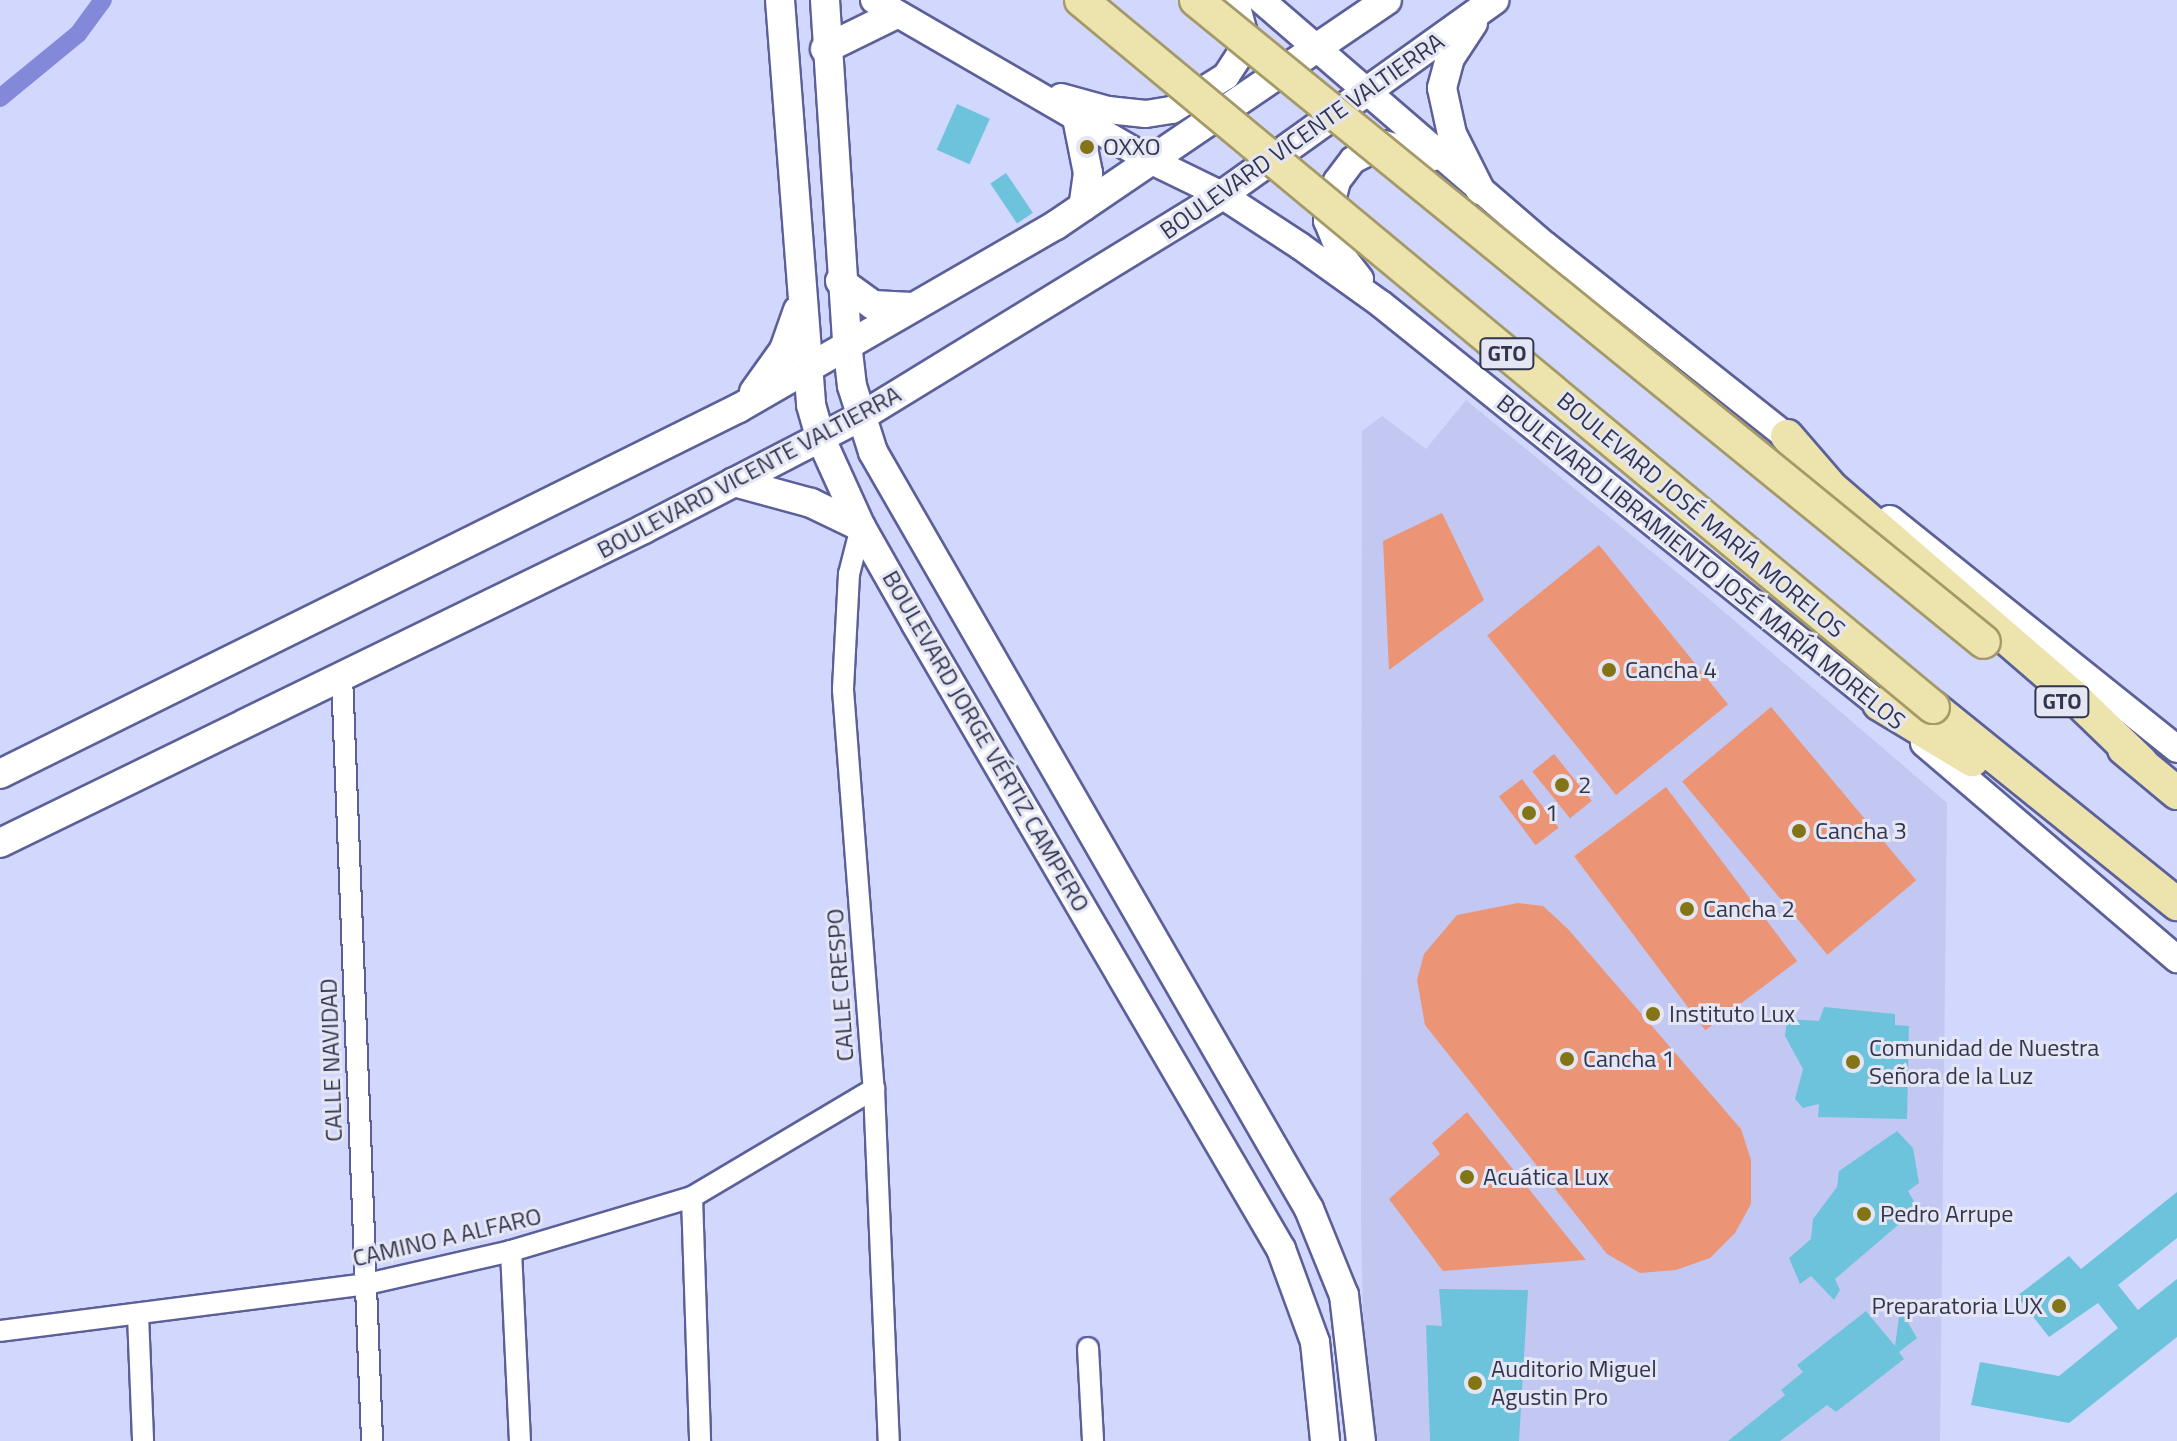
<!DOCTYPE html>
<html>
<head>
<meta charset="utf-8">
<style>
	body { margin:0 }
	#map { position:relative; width:2177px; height:1441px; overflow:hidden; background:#d2d7fe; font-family:"Titillium Web",sans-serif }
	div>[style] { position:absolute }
	.built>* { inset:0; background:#c3c8f3 }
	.green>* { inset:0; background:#eb9476; transform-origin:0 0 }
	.canal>* { height:18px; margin:-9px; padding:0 9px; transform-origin:9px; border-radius:9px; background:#8389d8 }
	.building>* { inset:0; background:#6ec3dc; transform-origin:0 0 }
	.roads { filter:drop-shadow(2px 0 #5c6099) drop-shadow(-2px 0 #5c6099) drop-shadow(0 2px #5c6099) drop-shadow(0 -2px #5c6099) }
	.minor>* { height:20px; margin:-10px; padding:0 10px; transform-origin:10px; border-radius:10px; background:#fff }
	.tertiary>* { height:26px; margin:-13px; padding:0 13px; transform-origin:13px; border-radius:13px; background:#fff }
	.secondary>* { height:28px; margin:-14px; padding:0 14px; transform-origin:14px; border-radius:14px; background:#fff }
	.primary>* { height:32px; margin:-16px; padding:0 16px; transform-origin:16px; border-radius:16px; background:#ede3ad }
	.bridges { filter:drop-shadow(2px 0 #a49a68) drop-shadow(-2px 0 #a49a68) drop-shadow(0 2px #a49a68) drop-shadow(0 -2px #a49a68) }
	.primary-bridge>* { height:32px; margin:-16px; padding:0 16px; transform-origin:16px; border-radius:16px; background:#ede3ad }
	.dots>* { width:22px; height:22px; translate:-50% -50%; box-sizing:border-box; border:4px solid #e4e6f4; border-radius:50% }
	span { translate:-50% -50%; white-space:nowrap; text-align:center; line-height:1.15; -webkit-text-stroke:6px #e4e6f4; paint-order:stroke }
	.shield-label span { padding:2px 6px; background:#e4e6f4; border:2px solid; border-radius:6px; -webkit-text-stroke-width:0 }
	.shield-label { font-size:22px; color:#32354e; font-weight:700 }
	.street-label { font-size:24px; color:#32354e }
	.poi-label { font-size:24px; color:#32354e }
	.left { translate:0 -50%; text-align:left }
	.right { translate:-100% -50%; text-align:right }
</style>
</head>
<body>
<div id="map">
	<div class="built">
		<i style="clip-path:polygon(1466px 400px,1695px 587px,1947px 803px,1940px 1441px,1366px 1441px,1361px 1224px,1362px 431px,1382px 416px,1426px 449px)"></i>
	</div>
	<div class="green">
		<i style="clip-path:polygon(1442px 513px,1484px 600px,1389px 670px,1383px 541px)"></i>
		<i style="left:1599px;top:545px;width:205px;height:144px;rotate:51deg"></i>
		<i style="left:1771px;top:707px;width:226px;height:116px;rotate:50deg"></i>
		<i style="left:1554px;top:754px;width:60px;height:28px;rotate:51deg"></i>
		<i style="left:1522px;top:779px;width:61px;height:29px;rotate:53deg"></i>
		<i style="left:1666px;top:787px;width:218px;height:115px;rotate:53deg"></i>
		<i style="clip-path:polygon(1518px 903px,1543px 906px,1568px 929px,1741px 1129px,1751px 1160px,1751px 1204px,1735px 1233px,1710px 1258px,1676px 1270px,1640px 1273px,1607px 1254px,1425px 1025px,1417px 980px,1424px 954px,1457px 915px)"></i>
		<i style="clip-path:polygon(1467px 1112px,1586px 1260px,1443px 1271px,1389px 1199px,1440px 1154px,1432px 1143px)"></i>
	</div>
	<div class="canal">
		<i style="left:0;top:98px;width:101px;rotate:-39.4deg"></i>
		<i style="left:78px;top:34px;width:42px;rotate:-53.7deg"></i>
	</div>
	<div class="building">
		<i style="left:957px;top:104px;width:36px;height:50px;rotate:24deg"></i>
		<i style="left:1006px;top:173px;width:48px;height:19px;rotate:56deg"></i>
		<i style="clip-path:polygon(1824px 1007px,1895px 1014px,1895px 1025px,1909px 1026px,1907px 1119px,1818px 1117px,1819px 1104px,1803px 1108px,1795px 1099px,1803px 1069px,1785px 1036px,1787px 1019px,1819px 1021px)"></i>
		<i style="clip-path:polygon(1897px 1131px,1913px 1148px,1919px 1183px,1908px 1191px,1918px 1208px,1835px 1279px,1840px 1290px,1834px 1300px,1811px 1276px,1800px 1284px,1789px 1258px,1811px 1239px,1813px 1219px,1837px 1187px,1839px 1171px)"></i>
		<i style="clip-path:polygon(2177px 1192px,2177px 1238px,2118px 1285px,2138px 1310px,2177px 1279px,2177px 1337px,2069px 1423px,1971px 1405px,1980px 1362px,2059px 1376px,2118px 1328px,2098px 1303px,2049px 1337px,2017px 1296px,2069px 1256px,2081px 1269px)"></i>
		<i style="clip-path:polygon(1439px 1289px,1528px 1290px,1519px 1441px,1430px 1441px,1426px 1325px,1442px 1326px)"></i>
		<i style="clip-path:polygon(1900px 1309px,1917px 1338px,1899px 1352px,1904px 1359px,1836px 1412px,1827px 1405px,1780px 1441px,1728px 1441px,1785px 1395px,1781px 1390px,1803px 1372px,1797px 1365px,1866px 1311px,1895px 1346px)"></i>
	</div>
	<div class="roads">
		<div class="minor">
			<i style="left:861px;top:527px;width:49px;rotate:104.3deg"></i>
			<i style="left:849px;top:574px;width:116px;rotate:93deg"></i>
			<i style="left:843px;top:690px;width:400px;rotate:85.6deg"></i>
			<i style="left:874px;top:1089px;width:352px;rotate:87.6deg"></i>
			<i style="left:342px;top:676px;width:766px;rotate:87.75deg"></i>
			<i style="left:692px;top:1197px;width:244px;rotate:88.1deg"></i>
			<i style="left:511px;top:1251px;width:190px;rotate:87.3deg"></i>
			<i style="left:138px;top:1315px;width:126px;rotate:87.7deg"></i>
			<i style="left:0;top:1331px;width:370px;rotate:-7.3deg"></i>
			<i style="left:367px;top:1284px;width:148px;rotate:-12.9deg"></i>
			<i style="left:511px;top:1251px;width:189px;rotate:-16.6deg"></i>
			<i style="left:692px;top:1197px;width:212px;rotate:-30.7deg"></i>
			<i style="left:1088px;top:1348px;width:93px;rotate:86.9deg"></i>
		</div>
		<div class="tertiary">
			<i style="left:874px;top:0;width:321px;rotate:30.1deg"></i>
			<i style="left:1152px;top:161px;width:78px;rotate:25.9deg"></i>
			<i style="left:1222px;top:195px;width:93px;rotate:33.2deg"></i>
			<i style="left:1300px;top:246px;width:100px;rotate:35.6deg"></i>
			<i style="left:1381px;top:304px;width:656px;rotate:38.81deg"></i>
			<i style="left:1261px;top:0;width:375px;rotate:40.8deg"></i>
			<i style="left:1545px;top:245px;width:325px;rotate:38.4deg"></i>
			<i style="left:1061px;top:97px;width:49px;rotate:15.5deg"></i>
			<i style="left:1108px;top:110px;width:38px;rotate:6deg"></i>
			<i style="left:1146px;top:114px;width:26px;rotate:-9deg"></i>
			<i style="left:1172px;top:110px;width:64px;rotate:-32.2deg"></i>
			<i style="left:1226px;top:76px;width:27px;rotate:-57deg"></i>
			<i style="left:1241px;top:53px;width:20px;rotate:-81deg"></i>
			<i style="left:1244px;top:33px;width:34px;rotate:-105deg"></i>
			<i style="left:1360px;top:279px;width:31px;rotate:-128deg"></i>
			<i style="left:1341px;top:255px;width:37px;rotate:-112deg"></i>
			<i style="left:1327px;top:221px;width:41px;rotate:-76deg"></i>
			<i style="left:1337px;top:181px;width:26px;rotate:-53deg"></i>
			<i style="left:1353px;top:160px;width:35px;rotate:-27deg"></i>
			<i style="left:1384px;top:144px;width:52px;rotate:14.6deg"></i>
			<i style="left:1890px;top:519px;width:368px;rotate:38.7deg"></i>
			<i style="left:1924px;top:743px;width:333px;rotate:40.5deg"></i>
		</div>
		<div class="secondary">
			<i style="left:780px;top:0;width:406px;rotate:85.6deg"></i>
			<i style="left:811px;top:405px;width:35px;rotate:74deg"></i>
			<i style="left:821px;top:439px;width:97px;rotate:65.6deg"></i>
			<i style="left:861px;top:527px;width:112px;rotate:60.4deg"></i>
			<i style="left:916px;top:624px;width:724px;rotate:59.72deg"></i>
			<i style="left:1281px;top:1249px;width:99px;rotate:69.9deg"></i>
			<i style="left:1315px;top:1342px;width:100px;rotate:84.2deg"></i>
			<i style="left:825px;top:0;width:344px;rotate:86.3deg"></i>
			<i style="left:847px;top:343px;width:43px;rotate:83.4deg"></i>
			<i style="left:852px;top:386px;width:69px;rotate:72.3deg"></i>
			<i style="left:873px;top:452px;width:874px;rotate:60.06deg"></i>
			<i style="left:1309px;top:1209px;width:93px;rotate:67.9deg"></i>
			<i style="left:1344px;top:1295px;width:147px;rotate:83.4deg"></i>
			<i style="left:1473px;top:23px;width:42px;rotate:123.3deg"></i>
			<i style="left:1450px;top:58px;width:31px;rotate:105deg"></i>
			<i style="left:1442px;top:88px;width:47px;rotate:77.7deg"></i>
			<i style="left:1452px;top:134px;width:63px;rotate:63.4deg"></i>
			<i style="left:825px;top:49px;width:77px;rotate:-26.2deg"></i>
			<i style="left:1077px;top:118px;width:56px;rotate:78.7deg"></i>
			<i style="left:1088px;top:173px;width:34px;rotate:98deg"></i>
			<i style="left:840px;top:281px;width:41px;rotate:36deg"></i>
			<i style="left:873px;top:305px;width:39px;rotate:3deg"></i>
			<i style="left:754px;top:392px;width:52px;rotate:-54.5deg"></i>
			<i style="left:784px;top:350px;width:42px;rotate:-70.7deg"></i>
			<i style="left:734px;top:482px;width:80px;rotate:15.3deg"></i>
			<i style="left:811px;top:503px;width:55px;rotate:25.6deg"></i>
			<i style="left:0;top:774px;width:825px;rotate:-26.35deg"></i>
			<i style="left:739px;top:408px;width:366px;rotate:-30deg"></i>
			<i style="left:1056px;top:225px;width:400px;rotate:-34.2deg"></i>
			<i style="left:0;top:843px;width:716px;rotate:-25.99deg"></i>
			<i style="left:644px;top:529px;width:246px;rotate:-27.4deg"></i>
			<i style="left:862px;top:416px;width:422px;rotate:-31.5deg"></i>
			<i style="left:1222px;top:195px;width:335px;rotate:-35.6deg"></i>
		</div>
		<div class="primary">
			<i style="left:1787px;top:436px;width:67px;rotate:49.2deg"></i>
			<i style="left:1831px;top:487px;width:320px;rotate:40.8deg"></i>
			<i style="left:2073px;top:696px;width:95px;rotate:44.1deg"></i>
			<i style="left:1879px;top:704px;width:109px;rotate:31.1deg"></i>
			<i style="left:1933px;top:707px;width:314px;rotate:38.9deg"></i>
			<i style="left:2124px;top:749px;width:69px;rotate:39.7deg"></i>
		</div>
	</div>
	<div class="bridges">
		<div class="primary-bridge">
			<i style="left:1081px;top:0;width:1107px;rotate:39.69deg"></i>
			<i style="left:1196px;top:0;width:1016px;rotate:39.17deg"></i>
		</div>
	</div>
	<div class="dots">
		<i style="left:1087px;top:147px;background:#837416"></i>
		<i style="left:1609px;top:670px;background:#837416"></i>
		<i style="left:1562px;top:785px;background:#837416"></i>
		<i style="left:1529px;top:813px;background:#837416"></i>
		<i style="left:1799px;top:831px;background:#837416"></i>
		<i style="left:1687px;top:909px;background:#837416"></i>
		<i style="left:1653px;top:1014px;background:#837416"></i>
		<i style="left:1567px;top:1059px;background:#837416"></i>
		<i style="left:1853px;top:1062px;background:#837416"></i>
		<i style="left:1467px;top:1177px;background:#837416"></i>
		<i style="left:1864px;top:1214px;background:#837416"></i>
		<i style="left:2059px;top:1306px;background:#837416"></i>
		<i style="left:1475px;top:1383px;background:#837416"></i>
	</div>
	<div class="shield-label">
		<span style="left:1507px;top:354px">GTO</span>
		<span style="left:2062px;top:702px">GTO</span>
	</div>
	<div class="street-label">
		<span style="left:1302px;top:136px;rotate:-35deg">BOULEVARD VICENTE VALTIERRA</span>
		<span style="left:749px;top:472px;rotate:-28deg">BOULEVARD VICENTE VALTIERRA</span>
		<span style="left:1701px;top:515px;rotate:40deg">BOULEVARD JOSÉ MARÍA MORELOS</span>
		<span style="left:1701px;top:562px;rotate:39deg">BOULEVARD LIBRAMIENTO JOSÉ MARÍA MORELOS</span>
		<span style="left:986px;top:741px;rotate:60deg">BOULEVARD JORGE VÉRTIZ CAMPERO</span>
		<span style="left:840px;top:985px;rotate:-94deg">CALLE CRESPO</span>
		<span style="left:331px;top:1060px;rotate:-92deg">CALLE NAVIDAD</span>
		<span style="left:447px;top:1237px;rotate:-13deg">CAMINO A ALFARO</span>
	</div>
	<div class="poi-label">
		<span class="left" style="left:1103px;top:147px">OXXO</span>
		<span class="left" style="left:1625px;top:670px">Cancha 4</span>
		<span class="left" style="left:1578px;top:785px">2</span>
		<span class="left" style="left:1545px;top:813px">1</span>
		<span class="left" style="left:1815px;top:831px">Cancha 3</span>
		<span class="left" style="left:1703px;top:909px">Cancha 2</span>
		<span class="left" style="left:1669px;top:1014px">Instituto Lux</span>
		<span class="left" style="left:1869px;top:1062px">Comunidad de Nuestra<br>Señora de la Luz</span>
		<span class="left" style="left:1583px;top:1059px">Cancha 1</span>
		<span class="left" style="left:1483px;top:1177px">Acuática Lux</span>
		<span class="left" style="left:1880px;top:1214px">Pedro Arrupe</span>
		<span class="right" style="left:2043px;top:1306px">Preparatoria LUX</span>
		<span class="left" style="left:1491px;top:1383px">Auditorio Miguel<br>Agustin Pro</span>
	</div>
</div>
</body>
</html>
